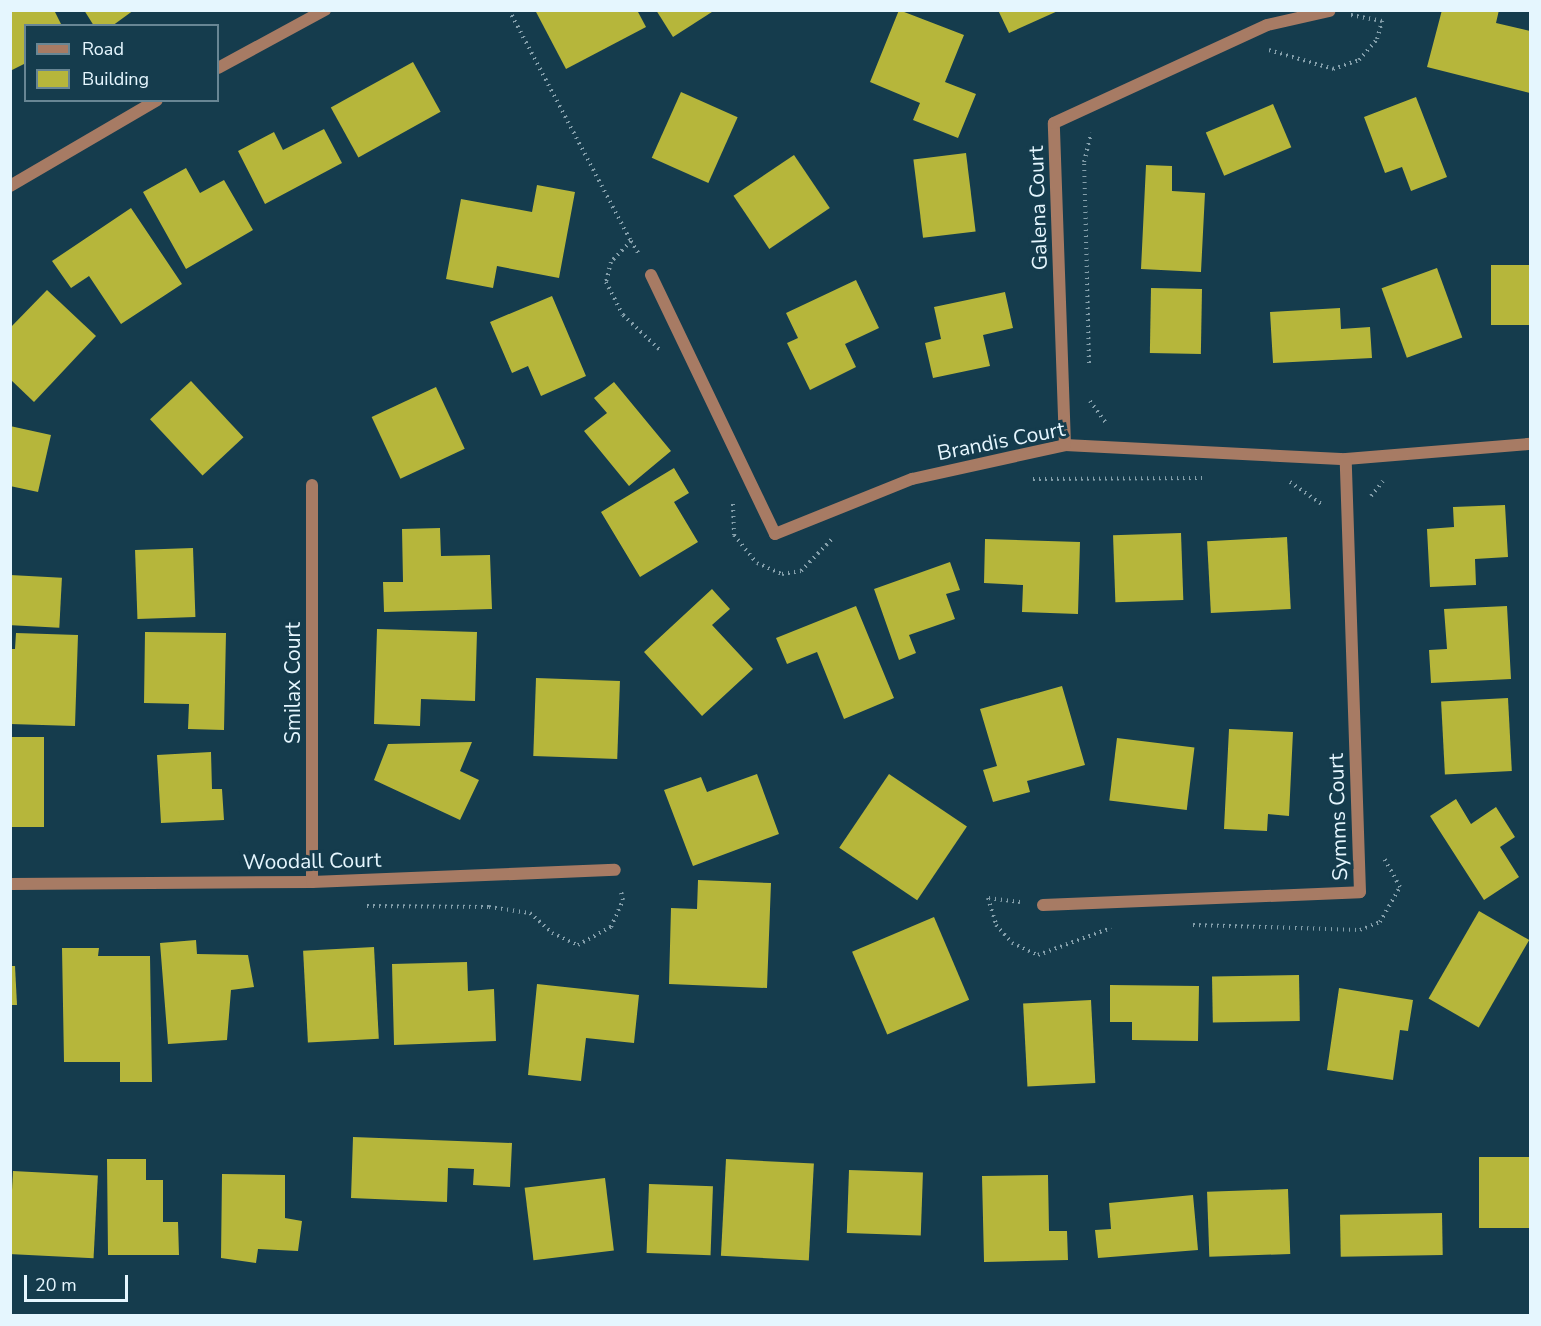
<!DOCTYPE html>
<html>
<head>
<meta charset="utf-8">
<style>
	body { margin:0 }
	#map { position:relative; width:1541px; height:1326px; overflow:hidden; background:#153c4d; font-family:"Nunito Sans",sans-serif }
	div>[style] { position:absolute }
	.building>* { inset:0; background:#b6b63b; transform-origin:0 0 }
	.path>* { height:4px; margin-top:-2px; transform-origin:0; background:repeating-linear-gradient(90deg,#849fab 0 1.5px,transparent 0 6px) }
	.minor>* { height:12px; margin:-6px; padding:0 6px; transform-origin:6px; border-radius:6px; background:#a77b64 }
	span { translate:-50% -50%; white-space:nowrap; text-align:center; line-height:1.15; -webkit-text-stroke:6px #153c4d; paint-order:stroke }
	.street-label { font-size:21px; color:#e5f6fe }
	.frame { position:absolute; inset:0; border:12px solid #e5f6fe; pointer-events:none }
	.legend { position:absolute; left:24px; top:24px; width:195px; height:78px; box-sizing:border-box; background:#153c4d; border:2px solid #688694; margin:0; padding:8px 10px; list-style:none; font-size:18px; color:#e5f6fe }
	.legend li { display:flex; align-items:center; gap:12px; height:30px }
	.legend b { width:30px; border:2px solid #688694 }
	.scale { position:absolute; left:24px; top:1275px; width:104px; height:27px; box-sizing:border-box; border:3px solid #e5f6fe; border-top:0; padding-left:8px; font-size:18px; line-height:21px; white-space:nowrap; color:#e5f6fe; -webkit-text-stroke:4px #153c4d; paint-order:stroke }
</style>
</head>
<body>
<div id="map">
	<div class="building">
		<i style="clip-path:polygon(10px 10px,54px 10px,62px 26px,26px 26px,26px 63px,10px 71px)"></i>
		<i style="clip-path:polygon(84px 10px,134px 10px,112px 26px,94px 26px)"></i>
		<i style="clip-path:polygon(535px 10px,637px 10px,646px 27px,566px 69px)"></i>
		<i style="clip-path:polygon(656px 10px,715px 10px,673px 37px)"></i>
		<i style="clip-path:polygon(899px 10px,964px 35px,945px 82px,976px 94px,958px 138px,913px 120px,920px 103px,870px 82px)"></i>
		<i style="clip-path:polygon(998px 10px,1060px 10px,1009px 33px)"></i>
		<i style="clip-path:polygon(1442px 10px,1499px 10px,1496px 23px,1530px 31px,1530px 93px,1427px 67px)"></i>
		<i style="left:413px;top:62px;width:57px;height:94px;rotate:61deg"></i>
		<i style="left:681px;top:92px;width:62px;height:72px;rotate:24deg"></i>
		<i style="clip-path:polygon(1416px 97px,1447px 177px,1411px 191px,1402px 167px,1385px 173px,1364px 117px)"></i>
		<i style="left:1273px;top:104px;width:47px;height:73px;rotate:67deg"></i>
		<i style="clip-path:polygon(324px 129px,342px 163px,265px 204px,238px 151px,274px 132px,283px 150px)"></i>
		<i style="left:966px;top:153px;width:79px;height:53px;rotate:83deg"></i>
		<i style="left:794px;top:155px;width:64px;height:73px;rotate:56deg"></i>
		<i style="clip-path:polygon(1146px 165px,1172px 166px,1172px 191px,1205px 193px,1201px 272px,1141px 269px)"></i>
		<i style="clip-path:polygon(186px 168px,200px 193px,224px 180px,253px 230px,186px 269px,143px 192px)"></i>
		<i style="clip-path:polygon(537px 185px,575px 192px,559px 278px,497px 266px,493px 288px,446px 279px,461px 199px,532px 212px)"></i>
		<i style="clip-path:polygon(131px 208px,182px 284px,121px 324px,89px 276px,71px 288px,52px 261px)"></i>
		<i style="left:1530px;top:265px;width:60px;height:39px;rotate:90deg"></i>
		<i style="left:1437px;top:268px;width:74px;height:59px;rotate:70deg"></i>
		<i style="clip-path:polygon(856px 280px,879px 328px,845px 344px,856px 367px,810px 390px,787px 343px,798px 338px,786px 313px)"></i>
		<i style="left:1151px;top:288px;width:51px;height:65px;rotate:1deg"></i>
		<i style="clip-path:polygon(47px 290px,96px 336px,34px 402px,10px 379px,10px 328px)"></i>
		<i style="clip-path:polygon(1005px 292px,1013px 328px,983px 335px,990px 366px,933px 378px,925px 343px,941px 339px,934px 307px)"></i>
		<i style="clip-path:polygon(552px 296px,586px 376px,541px 396px,528px 366px,512px 373px,490px 322px)"></i>
		<i style="clip-path:polygon(1340px 308px,1341px 329px,1370px 327px,1372px 358px,1273px 363px,1270px 312px)"></i>
		<i style="left:191px;top:381px;width:77px;height:56px;rotate:47deg"></i>
		<i style="clip-path:polygon(614px 382px,671px 451px,629px 486px,584px 431px,607px 413px,594px 398px)"></i>
		<i style="left:436px;top:387px;width:68px;height:71px;rotate:65deg"></i>
		<i style="clip-path:polygon(10px 426px,51px 435px,38px 492px,10px 486px)"></i>
		<i style="clip-path:polygon(674px 468px,689px 493px,674px 502px,698px 542px,640px 577px,601px 512px)"></i>
		<i style="clip-path:polygon(1505px 505px,1508px 557px,1475px 559px,1476px 585px,1430px 587px,1427px 529px,1454px 527px,1453px 507px)"></i>
		<i style="clip-path:polygon(440px 528px,441px 556px,490px 555px,492px 609px,384px 612px,383px 582px,403px 582px,402px 529px)"></i>
		<i style="left:1181px;top:533px;width:67px;height:68px;rotate:88deg"></i>
		<i style="left:1287px;top:537px;width:72px;height:80px;rotate:87deg"></i>
		<i style="clip-path:polygon(985px 539px,1080px 542px,1078px 614px,1022px 612px,1023px 585px,984px 583px)"></i>
		<i style="left:193px;top:548px;width:69px;height:58px;rotate:88deg"></i>
		<i style="clip-path:polygon(950px 562px,960px 590px,946px 594px,955px 619px,909px 635px,916px 653px,899px 660px,874px 589px)"></i>
		<i style="left:10px;top:575px;width:52px;height:50px;rotate:3deg"></i>
		<i style="clip-path:polygon(712px 589px,730px 609px,712px 625px,753px 669px,702px 716px,644px 652px)"></i>
		<i style="clip-path:polygon(856px 606px,894px 698px,844px 719px,817px 652px,787px 664px,776px 638px)"></i>
		<i style="clip-path:polygon(1507px 606px,1511px 679px,1431px 683px,1429px 650px,1447px 649px,1444px 609px)"></i>
		<i style="clip-path:polygon(377px 629px,477px 632px,475px 701px,421px 699px,420px 726px,374px 724px)"></i>
		<i style="clip-path:polygon(145px 632px,226px 633px,224px 730px,188px 729px,189px 704px,144px 703px)"></i>
		<i style="clip-path:polygon(16px 633px,78px 635px,75px 726px,10px 724px,10px 649px,15px 649px)"></i>
		<i style="left:536px;top:678px;width:84px;height:78px;rotate:2deg"></i>
		<i style="clip-path:polygon(1062px 686px,1085px 765px,1027px 781px,1030px 792px,993px 802px,983px 770px,997px 766px,980px 709px)"></i>
		<i style="left:1508px;top:698px;width:73px;height:67px;rotate:87deg"></i>
		<i style="clip-path:polygon(1229px 729px,1293px 732px,1289px 816px,1268px 814px,1267px 831px,1224px 829px)"></i>
		<i style="left:10px;top:737px;width:34px;height:90px"></i>
		<i style="left:1117px;top:738px;width:78px;height:63px;rotate:7deg"></i>
		<i style="clip-path:polygon(472px 742px,460px 771px,479px 780px,460px 820px,374px 780px,388px 744px)"></i>
		<i style="clip-path:polygon(211px 752px,212px 789px,222px 789px,224px 820px,161px 823px,157px 755px)"></i>
		<i style="clip-path:polygon(757px 774px,779px 834px,693px 866px,664px 790px,701px 777px,707px 792px)"></i>
		<i style="left:889px;top:774px;width:94px;height:89px;rotate:34deg"></i>
		<i style="clip-path:polygon(1456px 799px,1471px 824px,1496px 807px,1515px 837px,1500px 847px,1519px 877px,1484px 900px,1430px 816px)"></i>
		<i style="clip-path:polygon(698px 880px,771px 883px,767px 988px,669px 984px,671px 908px,697px 909px)"></i>
		<i style="left:1479px;top:911px;width:58px;height:101px;rotate:30deg"></i>
		<i style="left:934px;top:917px;width:90px;height:89px;rotate:67deg"></i>
		<i style="clip-path:polygon(196px 940px,197px 954px,248px 955px,254px 987px,231px 990px,227px 1040px,168px 1044px,160px 943px)"></i>
		<i style="left:374px;top:947px;width:92px;height:71px;rotate:87deg"></i>
		<i style="clip-path:polygon(62px 948px,99px 948px,98px 956px,150px 956px,152px 1082px,120px 1082px,120px 1062px,64px 1062px)"></i>
		<i style="clip-path:polygon(467px 962px,468px 991px,494px 989px,496px 1041px,394px 1045px,392px 964px)"></i>
		<i style="clip-path:polygon(10px 966px,15px 966px,17px 1005px,10px 1005px)"></i>
		<i style="left:1299px;top:975px;width:46px;height:87px;rotate:89deg"></i>
		<i style="clip-path:polygon(537px 984px,639px 995px,634px 1043px,586px 1038px,581px 1081px,528px 1075px)"></i>
		<i style="clip-path:polygon(1110px 985px,1199px 986px,1198px 1041px,1132px 1040px,1132px 1022px,1110px 1022px)"></i>
		<i style="clip-path:polygon(1339px 988px,1413px 1000px,1408px 1031px,1400px 1030px,1393px 1080px,1327px 1070px)"></i>
		<i style="left:1091px;top:1000px;width:83px;height:68px;rotate:87deg"></i>
		<i style="clip-path:polygon(353px 1137px,512px 1143px,510px 1187px,473px 1185px,474px 1169px,448px 1168px,447px 1202px,351px 1198px)"></i>
		<i style="left:1530px;top:1157px;width:71px;height:51px;rotate:90deg"></i>
		<i style="clip-path:polygon(107px 1159px,146px 1159px,146px 1180px,163px 1180px,163px 1222px,178px 1222px,179px 1255px,108px 1255px)"></i>
		<i style="left:726px;top:1159px;width:88px;height:97px;rotate:3deg"></i>
		<i style="left:849px;top:1170px;width:74px;height:63px;rotate:2deg"></i>
		<i style="left:13px;top:1171px;width:85px;height:83px;rotate:3deg"></i>
		<i style="clip-path:polygon(222px 1174px,285px 1175px,285px 1218px,302px 1221px,298px 1251px,258px 1249px,256px 1263px,221px 1258px)"></i>
		<i style="clip-path:polygon(1048px 1175px,1049px 1231px,1067px 1231px,1068px 1260px,984px 1262px,982px 1176px)"></i>
		<i style="left:605px;top:1178px;width:73px;height:81px;rotate:83deg"></i>
		<i style="left:649px;top:1184px;width:64px;height:69px;rotate:2deg"></i>
		<i style="left:1288px;top:1189px;width:65px;height:81px;rotate:88deg"></i>
		<i style="clip-path:polygon(1193px 1195px,1198px 1250px,1098px 1258px,1095px 1230px,1111px 1229px,1109px 1203px)"></i>
		<i style="left:1442px;top:1213px;width:42px;height:102px;rotate:89deg"></i>
	</div>
	<div class="path">
		<i style="left:509px;top:10px;width:261px;rotate:62.2deg"></i>
		<i style="left:631px;top:241px;width:29px;rotate:134deg"></i>
		<i style="left:611px;top:262px;width:21px;rotate:104deg"></i>
		<i style="left:606px;top:282px;width:37px;rotate:63deg"></i>
		<i style="left:623px;top:315px;width:50px;rotate:43.4deg"></i>
		<i style="left:1269px;top:50px;width:67px;rotate:16.5deg"></i>
		<i style="left:1333px;top:69px;width:28px;rotate:-19deg"></i>
		<i style="left:1359px;top:60px;width:28px;rotate:-49deg"></i>
		<i style="left:1377px;top:39px;width:19px;rotate:-74deg"></i>
		<i style="left:1382px;top:21px;width:33px;rotate:-169deg"></i>
		<i style="left:631px;top:241px;width:17px;rotate:59deg"></i>
		<i style="left:1089px;top:363px;width:201px;rotate:-91.4deg"></i>
		<i style="left:1084px;top:162px;width:30px;rotate:-76deg"></i>
		<i style="left:1090px;top:401px;width:27px;rotate:54deg"></i>
		<i style="left:1033px;top:479px;width:169px;rotate:-0.3deg"></i>
		<i style="left:1290px;top:482px;width:39px;rotate:35deg"></i>
		<i style="left:1371px;top:496px;width:19px;rotate:-51deg"></i>
		<i style="left:733px;top:504px;width:31px;rotate:88deg"></i>
		<i style="left:734px;top:535px;width:36px;rotate:51deg"></i>
		<i style="left:757px;top:563px;width:27px;rotate:24deg"></i>
		<i style="left:782px;top:574px;width:19px;rotate:-9deg"></i>
		<i style="left:801px;top:571px;width:46px;rotate:-45.9deg"></i>
		<i style="left:1020px;top:902px;width:32px;rotate:-173deg"></i>
		<i style="left:988px;top:898px;width:28px;rotate:73deg"></i>
		<i style="left:996px;top:925px;width:24px;rotate:48deg"></i>
		<i style="left:1012px;top:943px;width:29px;rotate:25deg"></i>
		<i style="left:1038px;top:955px;width:78px;rotate:-20.3deg"></i>
		<i style="left:367px;top:906px;width:122px;rotate:0.5deg"></i>
		<i style="left:489px;top:907px;width:41px;rotate:8.3deg"></i>
		<i style="left:530px;top:913px;width:30px;rotate:42deg"></i>
		<i style="left:552px;top:933px;width:29px;rotate:25deg"></i>
		<i style="left:578px;top:945px;width:38px;rotate:-29deg"></i>
		<i style="left:611px;top:927px;width:30px;rotate:-66deg"></i>
		<i style="left:623px;top:900px;width:9px;rotate:-103deg"></i>
		<i style="left:1193px;top:925px;width:167px;rotate:1.7deg"></i>
		<i style="left:1360px;top:930px;width:22px;rotate:-22deg"></i>
		<i style="left:1380px;top:922px;width:40px;rotate:-60.3deg"></i>
		<i style="left:1400px;top:887px;width:33px;rotate:-119deg"></i>
	</div>
	<div class="minor">
		<i style="left:218px;top:68px;width:122px;rotate:-28.5deg"></i>
		<i style="left:10px;top:186px;width:170px;rotate:-30.3deg"></i>
		<i style="left:651px;top:275px;width:287px;rotate:64.4deg"></i>
		<i style="left:775px;top:534px;width:148px;rotate:-21.9deg"></i>
		<i style="left:912px;top:479px;width:157px;rotate:-12.5deg"></i>
		<i style="left:1065px;top:445px;width:281px;rotate:2.9deg"></i>
		<i style="left:1346px;top:459px;width:185px;rotate:-4.7deg"></i>
		<i style="left:1065px;top:445px;width:322px;rotate:-92deg"></i>
		<i style="left:1054px;top:123px;width:234px;rotate:-24.7deg"></i>
		<i style="left:1267px;top:25px;width:64px;rotate:-12.7deg"></i>
		<i style="left:312px;top:882px;width:397px;rotate:-90deg"></i>
		<i style="left:10px;top:884px;width:302px;rotate:-0.4deg"></i>
		<i style="left:312px;top:882px;width:303px;rotate:-2.3deg"></i>
		<i style="left:1043px;top:905px;width:317px;rotate:-2.3deg"></i>
		<i style="left:1360px;top:892px;width:433px;rotate:-91.9deg"></i>
	</div>
	<div class="street-label">
		<span style="left:1038px;top:208px;rotate:-92deg">Galena Court</span>
		<span style="left:1001px;top:441px;rotate:-11deg">Brandis Court</span>
		<span style="left:293px;top:683px;rotate:-90deg">Smilax Court</span>
		<span style="left:1338px;top:817px;rotate:-92deg">Symms Court</span>
		<span style="left:312px;top:861px;rotate:-1deg">Woodall Court</span>
	</div>
	<div class="frame"></div>
	<ul class="legend">
	<li><b style="height:8px;background:#a77b64"></b>Road</li>
	<li><b style="height:16px;background:#b6b63b"></b>Building</li>
	</ul>
	<div class="scale">20 m</div>
</div>
</body>
</html>
